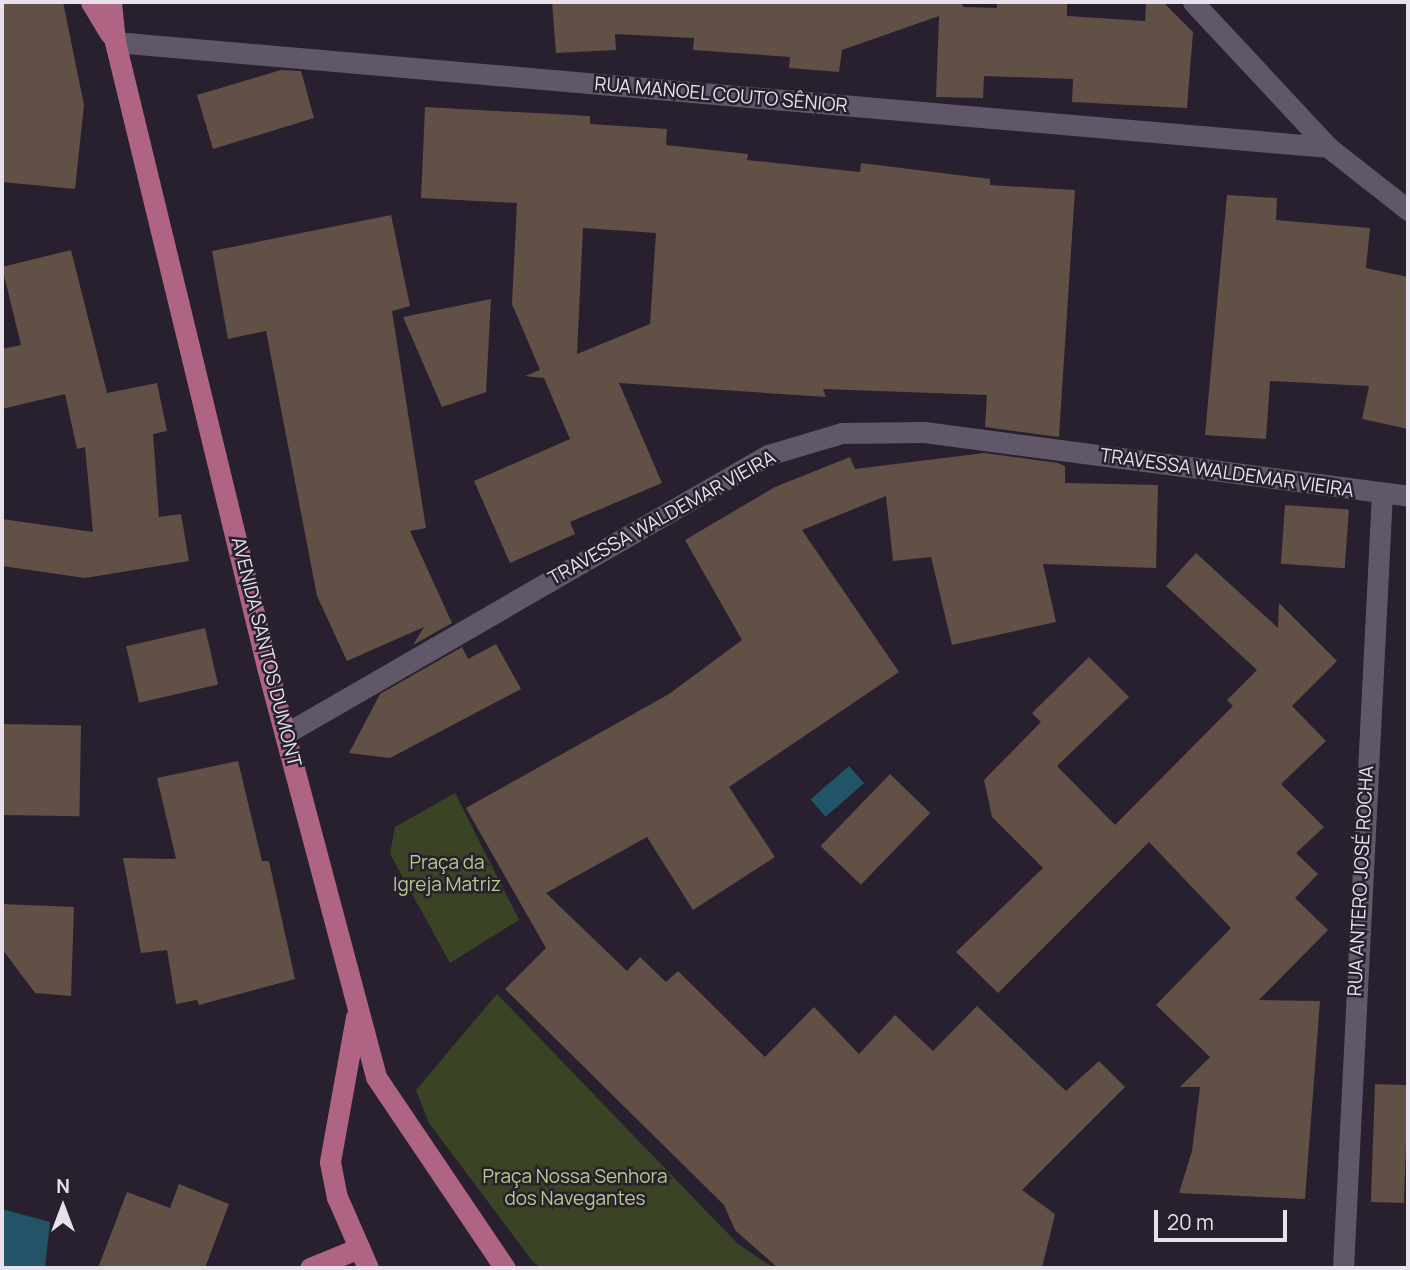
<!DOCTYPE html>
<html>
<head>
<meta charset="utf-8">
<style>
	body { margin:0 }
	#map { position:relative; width:1410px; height:1270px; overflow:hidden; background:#28202e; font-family:Manrope,sans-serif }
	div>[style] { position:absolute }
	.green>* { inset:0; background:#3a4424 }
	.water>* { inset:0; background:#215466; transform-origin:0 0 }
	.building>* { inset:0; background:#605045; transform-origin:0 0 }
	.minor>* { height:21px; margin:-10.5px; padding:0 10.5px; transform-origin:10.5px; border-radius:10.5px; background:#605868 }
	.major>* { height:21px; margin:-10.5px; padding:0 10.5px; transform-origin:10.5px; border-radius:10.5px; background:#af6484 }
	span { translate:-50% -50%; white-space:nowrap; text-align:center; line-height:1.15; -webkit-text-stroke:5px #28202e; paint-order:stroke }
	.street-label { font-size:19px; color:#e6e1eb }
	.park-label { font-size:19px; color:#b6cb89 }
	.frame { position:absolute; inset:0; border:4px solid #e6e1eb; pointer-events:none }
	.north { position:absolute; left:28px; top:1172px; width:70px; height:70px; -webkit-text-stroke:5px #28202e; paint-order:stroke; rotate:0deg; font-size:19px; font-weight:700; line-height:28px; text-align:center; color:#e6e1eb }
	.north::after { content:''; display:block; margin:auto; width:24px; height:32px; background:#e6e1eb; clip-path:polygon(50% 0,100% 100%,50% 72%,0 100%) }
	.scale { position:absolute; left:1154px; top:1210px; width:133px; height:32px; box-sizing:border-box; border:4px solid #e6e1eb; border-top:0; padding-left:9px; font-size:21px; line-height:24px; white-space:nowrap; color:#e6e1eb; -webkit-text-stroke:5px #28202e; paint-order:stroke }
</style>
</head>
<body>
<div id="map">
	<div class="green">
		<i style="clip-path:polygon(455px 793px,519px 920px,450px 963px,390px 854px,395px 827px)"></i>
		<i style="clip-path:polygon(497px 994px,738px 1244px,774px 1268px,541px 1268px,533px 1262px,429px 1123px,416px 1090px)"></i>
	</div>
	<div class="water">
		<i style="left:849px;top:766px;width:23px;height:51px;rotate:49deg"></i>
		<i style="clip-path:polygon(2px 1209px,50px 1222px,45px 1268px,2px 1268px)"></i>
	</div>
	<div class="building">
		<i style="clip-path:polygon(2px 2px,63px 2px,84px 105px,75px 189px,2px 182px)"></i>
		<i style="clip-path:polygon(552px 2px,962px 2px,963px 7px,997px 8px,997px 2px,1067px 2px,1067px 16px,1145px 21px,1146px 2px,1163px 2px,1193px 32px,1187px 108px,1072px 102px,1073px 79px,984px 76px,983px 98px,936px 97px,939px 16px,842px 50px,839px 72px,789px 68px,790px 57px,693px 50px,694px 38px,615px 34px,616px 50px,556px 53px)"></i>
		<i style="clip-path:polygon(281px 70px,301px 71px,314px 118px,213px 149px,197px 95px)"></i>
		<i style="clip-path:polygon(evenodd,425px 107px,590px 116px,590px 124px,667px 129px,666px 145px,748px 154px,747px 160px,860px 172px,861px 163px,990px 179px,990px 185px,1075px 190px,1059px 437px,985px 427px,987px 395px,823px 389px,826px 397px,619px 383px,662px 483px,570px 522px,575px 534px,510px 563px,474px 481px,570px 439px,544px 378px,525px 376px,540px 370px,512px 304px,517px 203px,421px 198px,425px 107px,583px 228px,656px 233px,650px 324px,577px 354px,583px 228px)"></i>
		<i style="clip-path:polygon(1227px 195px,1277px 198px,1276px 220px,1370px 228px,1366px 268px,1408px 277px,1408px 429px,1362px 419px,1369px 386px,1270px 381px,1266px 439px,1205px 435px)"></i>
		<i style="clip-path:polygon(391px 215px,410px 306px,392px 311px,426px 528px,410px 531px,452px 623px,413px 645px,424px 627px,347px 661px,317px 596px,266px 331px,228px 339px,212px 251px)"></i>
		<i style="clip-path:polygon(71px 250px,107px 393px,157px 383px,167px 431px,153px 434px,159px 517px,181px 514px,189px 561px,85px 578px,2px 566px,2px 519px,93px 532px,85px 447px,77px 449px,65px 394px,2px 409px,2px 349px,21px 345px,2px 267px)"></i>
		<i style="clip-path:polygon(491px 299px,486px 392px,442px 407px,403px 317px)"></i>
		<i style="clip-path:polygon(984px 453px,1058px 463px,1065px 466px,1065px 483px,1158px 485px,1156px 568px,1043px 564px,1056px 622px,952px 645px,931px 557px,893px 561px,886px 496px,802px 530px,899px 672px,729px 787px,775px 857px,693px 910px,647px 837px,546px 893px,627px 971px,640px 957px,666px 982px,678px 971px,765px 1057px,814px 1007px,859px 1054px,895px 1015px,933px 1051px,977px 1006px,1066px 1091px,1099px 1061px,1125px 1087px,1022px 1190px,1055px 1214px,1042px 1268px,778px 1268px,735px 1230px,724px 1205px,505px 989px,546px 948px,466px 808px,669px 694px,742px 640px,685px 540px,775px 487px,850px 457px,855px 469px)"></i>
		<i style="left:1285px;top:505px;width:64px;height:59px;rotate:4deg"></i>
		<i style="clip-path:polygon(1196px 553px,1278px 628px,1279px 603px,1337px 661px,1292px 706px,1326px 741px,1281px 784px,1324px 827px,1296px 853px,1318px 874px,1295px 898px,1328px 930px,1259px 1000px,1320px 1001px,1305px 1199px,1179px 1193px,1192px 1151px,1200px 1087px,1180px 1087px,1210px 1057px,1156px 1005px,1231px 928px,1149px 842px,998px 993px,956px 952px,1043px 868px,992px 817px,984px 780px,1041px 722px,1032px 713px,1089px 657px,1129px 697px,1057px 766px,1115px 825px,1233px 706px,1227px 700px,1257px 670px,1166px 586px)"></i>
		<i style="left:205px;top:628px;width:58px;height:81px;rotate:77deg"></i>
		<i style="clip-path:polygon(496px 644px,521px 689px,390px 758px,349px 753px,380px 694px,462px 647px,468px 659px)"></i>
		<i style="left:2px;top:724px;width:79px;height:91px;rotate:1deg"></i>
		<i style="clip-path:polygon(238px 761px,262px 861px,269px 861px,295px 979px,199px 1005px,197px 1000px,176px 1004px,167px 950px,141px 953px,123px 858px,176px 859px,157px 778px)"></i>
		<i style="left:890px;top:774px;width:56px;height:100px;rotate:44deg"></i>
		<i style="clip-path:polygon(2px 904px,74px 907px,71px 996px,35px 993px,2px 949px)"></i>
		<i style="left:1375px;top:1084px;width:33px;height:118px;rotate:2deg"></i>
		<i style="clip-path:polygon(179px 1184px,229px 1204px,205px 1268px,98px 1268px,127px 1192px,170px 1208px)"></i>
	</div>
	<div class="minor">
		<i style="left:1193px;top:2px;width:198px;rotate:47deg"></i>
		<i style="left:1328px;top:147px;width:102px;rotate:38.2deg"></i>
		<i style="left:115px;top:42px;width:1218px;rotate:4.95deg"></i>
		<i style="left:285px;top:734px;width:558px;rotate:-30.01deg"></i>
		<i style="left:768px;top:455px;width:77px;rotate:-16.6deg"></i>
		<i style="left:842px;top:433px;width:82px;rotate:-0.7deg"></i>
		<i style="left:924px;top:432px;width:488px;rotate:7.5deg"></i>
		<i style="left:1343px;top:1268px;width:775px;rotate:-87.12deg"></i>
	</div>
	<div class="major">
		<i style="left:91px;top:2px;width:37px;rotate:59deg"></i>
		<i style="left:111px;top:2px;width:40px;rotate:84.3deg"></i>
		<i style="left:115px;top:42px;width:643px;rotate:76.33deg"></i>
		<i style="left:267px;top:667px;width:424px;rotate:75.1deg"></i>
		<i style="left:376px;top:1077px;width:230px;rotate:56deg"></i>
		<i style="left:356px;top:1017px;width:147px;rotate:100.2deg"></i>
		<i style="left:330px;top:1162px;width:36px;rotate:79deg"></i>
		<i style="left:337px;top:1197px;width:77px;rotate:66.4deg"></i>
		<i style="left:310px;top:1268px;width:53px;rotate:-22.2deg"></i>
	</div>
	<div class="street-label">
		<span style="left:721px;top:95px;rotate:5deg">RUA MANOEL COUTO SÊNIOR</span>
		<span style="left:1227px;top:473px;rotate:8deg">TRAVESSA WALDEMAR VIEIRA</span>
		<span style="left:662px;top:518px;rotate:-29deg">TRAVESSA WALDEMAR VIEIRA</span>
		<span style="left:266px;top:652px;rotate:76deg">AVENIDA SANTOS DUMONT</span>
		<span style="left:1361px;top:881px;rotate:-87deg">RUA ANTERO JOSÉ ROCHA</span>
	</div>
	<div class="park-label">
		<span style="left:447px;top:874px">Praça da<br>Igreja Matriz</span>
		<span style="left:575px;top:1188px">Praça Nossa Senhora<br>dos Navegantes</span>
	</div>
	<div class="frame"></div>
	<div class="north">N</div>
	<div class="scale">20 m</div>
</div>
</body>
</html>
